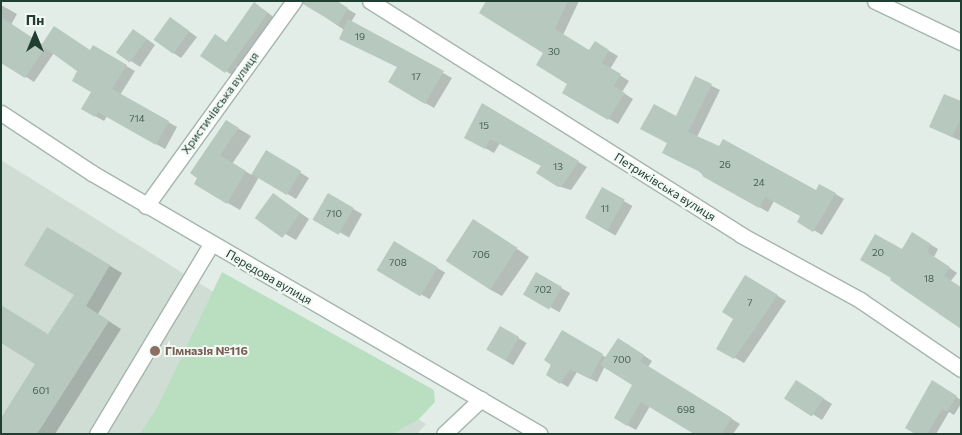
<!DOCTYPE html>
<html>
<head>
<meta charset="utf-8">
<style>
	body { margin:0 }
	#map { position:relative; width:962px; height:435px; overflow:hidden; background:#e2ede7; font-family:Commissioner,sans-serif }
	div>[style] { position:absolute }
	.built>* { inset:0; background:#d0ddd5 }
	.green>* { inset:0; background:#badfc0 }
	.shadow>* { inset:0; background:#0003; transform-origin:0 0 }
	.building>* { inset:0; background:#b7c8bf; transform-origin:0 0 }
	.roads { filter:drop-shadow(1px 0 #a4b5ad) drop-shadow(-1px 0 #a4b5ad) drop-shadow(0 1px #a4b5ad) drop-shadow(0 -1px #a4b5ad) }
	.minor>* { height:15px; margin:-7.5px; padding:0 7.5px; transform-origin:7.5px; border-radius:7.5px; background:#fff }
	.dots>* { width:14px; height:14px; translate:-50% -50%; box-sizing:border-box; border:2px solid #f2f9f5; border-radius:50% }
	span { translate:-50% -50%; white-space:nowrap; text-align:center; line-height:1.15; -webkit-text-stroke:4px #f2f9f5; paint-order:stroke }
	.number-label { font-size:10px; color:#466056 }
	.number-label span { -webkit-text-stroke-width:0 }
	.street-label { font-size:12px; color:#213e33 }
	.education-label { font-size:12px; color:#785e54; font-weight:700 }
	.left { translate:0 -50%; text-align:left }
	.frame { position:absolute; inset:0; border:2px solid #213e33; pointer-events:none }
	.north { position:absolute; left:10px; top:10px; width:50px; height:50px; -webkit-text-stroke:4px #f2f9f5; paint-order:stroke; rotate:0deg; font-size:14px; font-weight:700; line-height:20px; text-align:center; color:#213e33 }
	.north::after { content:''; display:block; margin:auto; width:18px; height:22px; background:#213e33; clip-path:polygon(50% 0,100% 100%,50% 72%,0 100%) }
</style>
</head>
<body>
<div id="map">
	<div class="built">
		<i style="clip-path:polygon(1px 160px,426px 424px,417px 434px,1px 434px)"></i>
	</div>
	<div class="green">
		<i style="clip-path:polygon(222px 272px,434px 390px,435px 402px,418px 420px,392px 434px,140px 434px,158px 406px)"></i>
	</div>
	<div class="shadow">
		<i style="clip-path:polygon(334px 1px,356px 14px,351px 22px,452px 78px,434px 108px,389px 82px,398px 67px,315px 10px)"></i>
		<i style="clip-path:polygon(533px 1px,579px 1px,563px 35px,590px 52px,604px 48px,618px 56px,610px 69px,629px 81px,622px 92px,633px 99px,618px 124px,563px 93px,569px 84px,544px 53px)"></i>
		<i style="clip-path:polygon(1px 5px,17px 14px,11px 25px,43px 45px,91px 51px,93px 47px,135px 71px,120px 95px,177px 127px,165px 149px,107px 116px,104px 121px,95px 116px,93px 92px,79px 70px,54px 53px,34px 82px,1px 61px)"></i>
		<i style="clip-path:polygon(263px 9px,276px 19px,235px 77px,202px 55px,226px 43px)"></i>
		<i style="clip-path:polygon(170px 18px,197px 37px,181px 58px,172px 52px)"></i>
		<i style="clip-path:polygon(143px 36px,155px 45px,140px 67px,119px 53px)"></i>
		<i style="clip-path:polygon(696px 78px,720px 90px,697px 137px,816px 191px,820px 185px,844px 199px,822px 235px,798px 221px,802px 216px,774px 201px,768px 212px,704px 176px,668px 143px)"></i>
		<i style="clip-path:polygon(961px 103px,961px 141px,939px 131px)"></i>
		<i style="clip-path:polygon(483px 105px,587px 167px,571px 190px,558px 186px,542px 166px,500px 143px,494px 153px,465px 137px)"></i>
		<i style="clip-path:polygon(226px 121px,251px 136px,232px 164px,252px 175px,266px 152px,309px 178px,296px 199px,259px 177px,240px 210px,195px 184px)"></i>
		<i style="left:603px;top:189px;width:34px;height:34px;rotate:30deg"></i>
		<i style="clip-path:polygon(273px 194px,309px 219px,296px 240px,259px 219px)"></i>
		<i style="left:328px;top:195px;width:39px;height:27px;rotate:29deg"></i>
		<i style="clip-path:polygon(47px 228px,122px 273px,98px 314px,121px 329px,55px 434px,1px 434px,49px 336px,75px 294px)"></i>
		<i style="clip-path:polygon(486px 228px,529px 257px,502px 296px,489px 289px)"></i>
		<i style="clip-path:polygon(913px 234px,938px 249px,934px 257px,957px 273px,950px 282px,961px 327px,939px 314px,941px 311px,902px 251px)"></i>
		<i style="left:394px;top:243px;width:59px;height:31px;rotate:30deg"></i>
		<i style="left:536px;top:274px;width:39px;height:22px;rotate:29deg"></i>
		<i style="clip-path:polygon(745px 276px,786px 301px,744px 363px,718px 348px,735px 319px)"></i>
		<i style="left:500px;top:327px;width:31px;height:26px;rotate:31deg"></i>
		<i style="clip-path:polygon(563px 332px,607px 358px,627px 344px,652px 361px,648px 367px,740px 424px,733px 434px,706px 434px,650px 406px,636px 430px,615px 418px,634px 385px,605px 366px,597px 382px,577px 372px,568px 387px,547px 375px)"></i>
		<i style="clip-path:polygon(939px 386px,961px 400px,961px 404px,954px 415px,949px 412px,936px 434px,917px 434px)"></i>
		<i style="clip-path:polygon(805px 387px,832px 404px,822px 420px,786px 397px)"></i>
	</div>
	<div class="building">
		<i style="clip-path:polygon(303px 1px,337px 1px,348px 8px,338px 25px,303px 4px)"></i>
		<i style="clip-path:polygon(486px 1px,568px 1px,555px 29px,589px 50px,595px 41px,609px 50px,602px 63px,621px 74px,614px 86px,625px 93px,608px 120px,562px 93px,567px 84px,536px 65px,543px 53px,479px 13px)"></i>
		<i style="clip-path:polygon(254px 2px,268px 13px,225px 73px,200px 56px,215px 34px,226px 42px)"></i>
		<i style="clip-path:polygon(1px 17px,42px 44px,54px 26px,90px 50px,93px 45px,127px 65px,112px 89px,169px 121px,156px 145px,98px 112px,95px 117px,81px 109px,91px 92px,72px 81px,77px 71px,45px 48px,25px 78px,1px 63px)"></i>
		<i style="left:170px;top:17px;width:24px;height:28px;rotate:36deg"></i>
		<i style="clip-path:polygon(348px 19px,444px 71px,425px 104px,388px 82px,397px 67px,339px 39px)"></i>
		<i style="left:133px;top:29px;width:17px;height:29px;rotate:36deg"></i>
		<i style="clip-path:polygon(695px 76px,712px 84px,688px 132px,719px 146px,723px 139px,816px 190px,819px 184px,836px 193px,813px 232px,797px 222px,800px 216px,765px 197px,759px 208px,702px 176px,704px 174px,662px 153px,667px 143px,640px 129px,654px 104px,676px 116px)"></i>
		<i style="clip-path:polygon(944px 94px,961px 101px,961px 118px,952px 137px,929px 127px)"></i>
		<i style="clip-path:polygon(482px 103px,579px 161px,562px 186px,558px 187px,536px 173px,541px 166px,490px 139px,485px 149px,464px 138px)"></i>
		<i style="clip-path:polygon(226px 120px,239px 128px,220px 155px,246px 171px,227px 204px,194px 184px,197px 178px,190px 173px)"></i>
		<i style="left:266px;top:150px;width:41px;height:28px;rotate:31deg"></i>
		<i style="left:602px;top:187px;width:26px;height:35px;rotate:29deg"></i>
		<i style="left:273px;top:193px;width:34px;height:31px;rotate:36deg"></i>
		<i style="left:328px;top:193px;width:30px;height:31px;rotate:30deg"></i>
		<i style="left:473px;top:219px;width:53px;height:50px;rotate:33deg"></i>
		<i style="clip-path:polygon(47px 227px,110px 265px,86px 306px,109px 321px,37px 434px,1px 434px,1px 418px,35px 364px,1px 343px,1px 305px,48px 334px,74px 295px,24px 265px)"></i>
		<i style="clip-path:polygon(912px 232px,931px 244px,927px 252px,950px 267px,944px 276px,961px 287px,961px 329px,890px 280px,891px 278px,860px 260px,875px 234px,902px 249px)"></i>
		<i style="left:394px;top:241px;width:51px;height:34px;rotate:31deg"></i>
		<i style="left:536px;top:272px;width:30px;height:26px;rotate:30deg"></i>
		<i style="clip-path:polygon(745px 275px,778px 295px,734px 359px,716px 349px,733px 319px,722px 312px)"></i>
		<i style="left:500px;top:326px;width:22px;height:27px;rotate:30deg"></i>
		<i style="clip-path:polygon(562px 330px,603px 354px,590px 379px,570px 369px,560px 384px,546px 375px,551px 365px,544px 360px)"></i>
		<i style="clip-path:polygon(618px 338px,644px 355px,640px 361px,732px 418px,721px 434px,694px 434px,641px 402px,627px 426px,614px 418px,632px 385px,600px 365px)"></i>
		<i style="left:796px;top:380px;width:33px;height:22px;rotate:33deg"></i>
		<i style="clip-path:polygon(932px 380px,957px 396px,947px 412px,942px 409px,927px 434px,915px 434px,905px 428px)"></i>
	</div>
	<div class="roads">
		<div class="minor">
			<i style="left:370px;top:1px;width:439px;rotate:32.2deg"></i>
			<i style="left:741px;top:235px;width:136px;rotate:28.6deg"></i>
			<i style="left:860px;top:300px;width:122px;rotate:34.3deg"></i>
			<i style="left:875px;top:1px;width:95px;rotate:25.5deg"></i>
			<i style="left:1px;top:113px;width:109px;rotate:33.4deg"></i>
			<i style="left:92px;top:173px;width:518px;rotate:30.22deg"></i>
			<i style="left:146px;top:206px;width:253px;rotate:-54.2deg"></i>
			<i style="left:97px;top:434px;width:222px;rotate:-59deg"></i>
			<i style="left:444px;top:434px;width:51px;rotate:-43.4deg"></i>
		</div>
	</div>
	<div class="dots">
		<i style="left:155px;top:351px;background:#8d6e63"></i>
	</div>
	<div class="number-label">
		<span style="left:360px;top:37px">19</span>
		<span style="left:554px;top:52px">30</span>
		<span style="left:416px;top:77px">17</span>
		<span style="left:137px;top:119px">714</span>
		<span style="left:484px;top:126px">15</span>
		<span style="left:725px;top:165px">26</span>
		<span style="left:558px;top:167px">13</span>
		<span style="left:759px;top:183px">24</span>
		<span style="left:605px;top:209px">11</span>
		<span style="left:334px;top:214px">710</span>
		<span style="left:878px;top:253px">20</span>
		<span style="left:481px;top:255px">706</span>
		<span style="left:398px;top:263px">708</span>
		<span style="left:929px;top:279px">18</span>
		<span style="left:543px;top:290px">702</span>
		<span style="left:750px;top:303px">7</span>
		<span style="left:622px;top:360px">700</span>
		<span style="left:41px;top:391px">601</span>
		<span style="left:686px;top:410px">698</span>
	</div>
	<div class="street-label">
		<span style="left:220px;top:103px;rotate:-54deg">Христичівська вулиця</span>
		<span style="left:665px;top:187px;rotate:32deg">Петриківська вулиця</span>
		<span style="left:269px;top:277px;rotate:30deg">Передова вулиця</span>
	</div>
	<div class="education-label">
		<span class="left" style="left:165px;top:351px">Гімназія №116</span>
	</div>
	<div class="frame"></div>
	<div class="north">Пн</div>
</div>
</body>
</html>
